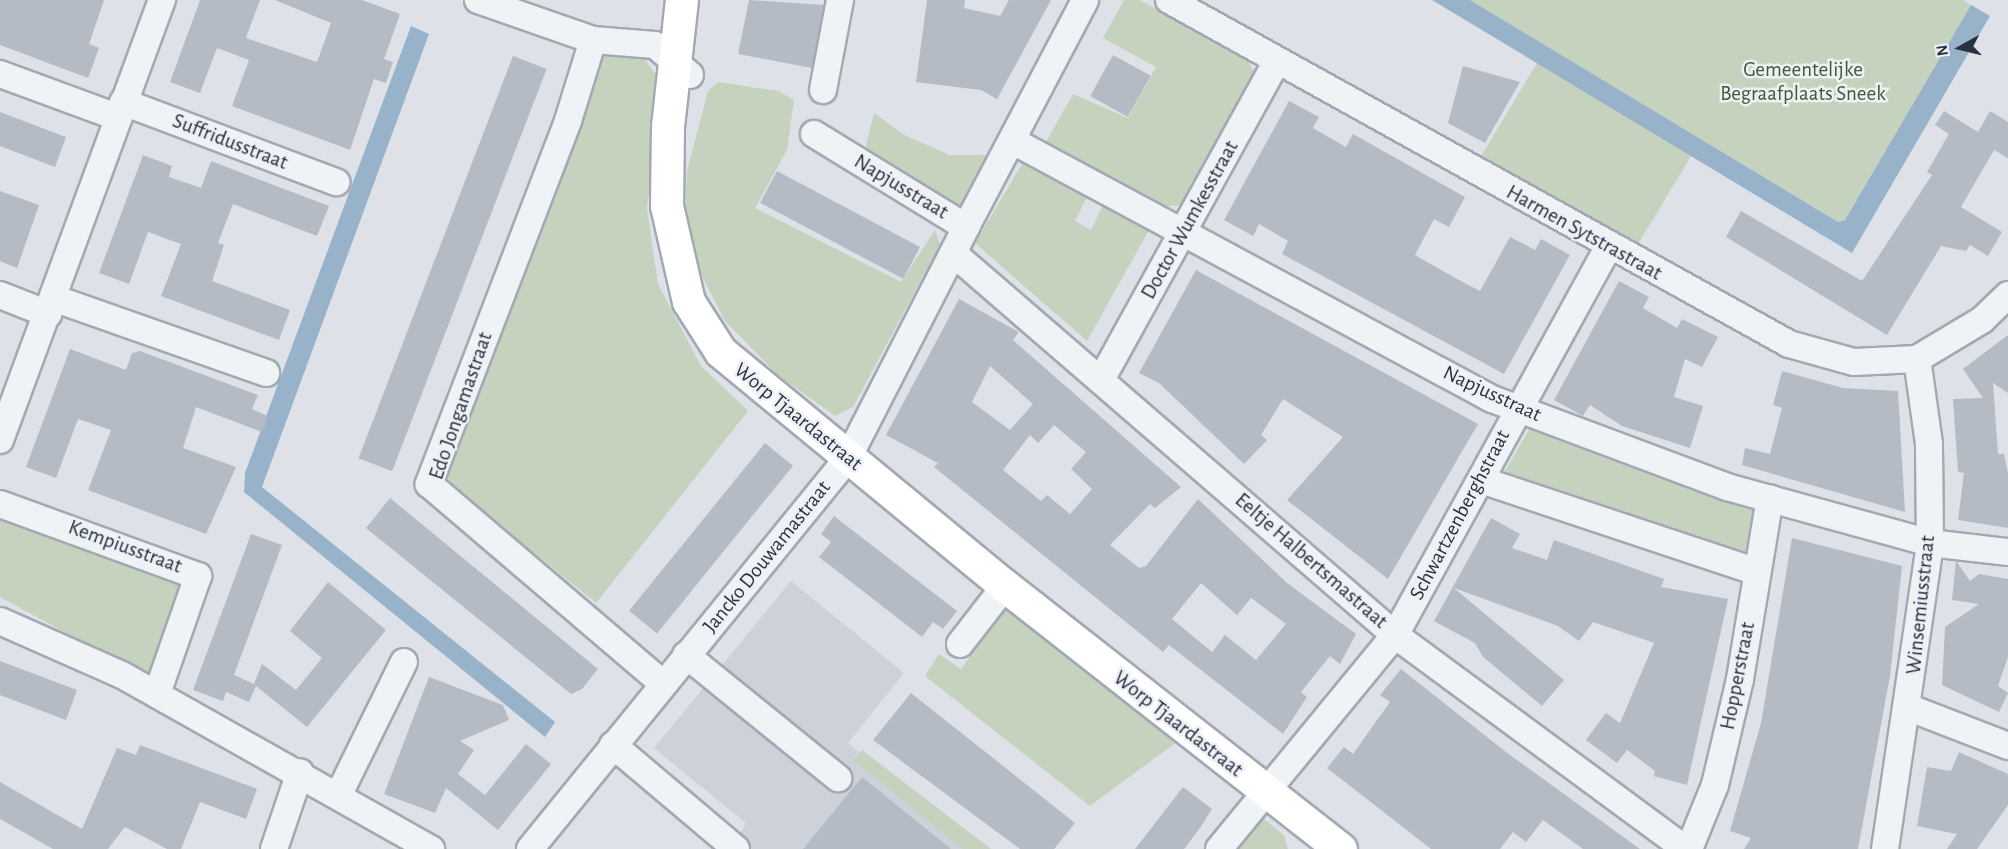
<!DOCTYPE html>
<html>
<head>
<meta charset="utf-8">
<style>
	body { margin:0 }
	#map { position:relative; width:2008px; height:849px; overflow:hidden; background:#dee2e8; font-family:"Alegreya Sans",sans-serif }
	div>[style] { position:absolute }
	.built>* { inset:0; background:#ccd1da }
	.green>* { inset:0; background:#c4d2be; transform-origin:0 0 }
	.water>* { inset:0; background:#97b2c9 }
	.building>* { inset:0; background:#b5bbc4; transform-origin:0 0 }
	.roads { filter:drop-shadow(2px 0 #a3a9b2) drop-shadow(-2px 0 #a3a9b2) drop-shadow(0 2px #a3a9b2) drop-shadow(0 -2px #a3a9b2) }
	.minor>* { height:26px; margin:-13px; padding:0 13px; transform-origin:13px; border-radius:13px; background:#f0f3f6 }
	.major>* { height:32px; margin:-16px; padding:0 16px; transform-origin:16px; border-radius:16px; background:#fff }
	span { translate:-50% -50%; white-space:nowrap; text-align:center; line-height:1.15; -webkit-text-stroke:5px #edf1f5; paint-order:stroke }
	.park-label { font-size:21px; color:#3d5a34 }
	.street-label { font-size:21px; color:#27313f }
	.north { position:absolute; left:1930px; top:18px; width:60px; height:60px; -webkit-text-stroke:4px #edf1f5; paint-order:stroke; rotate:262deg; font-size:16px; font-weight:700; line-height:24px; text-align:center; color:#27313f }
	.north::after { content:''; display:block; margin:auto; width:21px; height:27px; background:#27313f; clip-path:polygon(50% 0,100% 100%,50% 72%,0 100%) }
</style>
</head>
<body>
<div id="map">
	<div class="built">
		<i style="clip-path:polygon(791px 581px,904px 673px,848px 743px,859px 752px,853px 760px,962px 849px,752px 849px,739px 836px,746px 823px,654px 748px)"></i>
	</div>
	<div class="green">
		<i style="clip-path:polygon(1124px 0,1140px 0,1248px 61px,1258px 80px,1190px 205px,1167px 206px,1046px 142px,1073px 94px,1128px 118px,1156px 67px,1103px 38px)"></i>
		<i style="clip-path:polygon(1470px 0,1963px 0,1971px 5px,1845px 220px,1838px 222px)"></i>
		<i style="clip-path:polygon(595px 47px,645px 59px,663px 86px,647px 208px,658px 284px,701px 366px,748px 411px,596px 603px,440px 477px)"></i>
		<i style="left:1537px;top:63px;width:180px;height:111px;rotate:31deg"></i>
		<i style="clip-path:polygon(718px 82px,778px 91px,794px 100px,787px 150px,755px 208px,901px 282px,935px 230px,940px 245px,853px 407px,835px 416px,779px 376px,725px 321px,697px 266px,685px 210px,687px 171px,708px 91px)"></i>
		<i style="clip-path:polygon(874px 113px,906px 136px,950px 155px,994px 155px,967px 210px,864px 154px)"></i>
		<i style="clip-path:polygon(1022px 164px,1087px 197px,1075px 221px,1091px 230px,1103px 205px,1149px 230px,1087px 341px,975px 243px)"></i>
		<i style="clip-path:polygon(1531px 426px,1607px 459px,1758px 507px,1751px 557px,1544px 493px,1504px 473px)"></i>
		<i style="clip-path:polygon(0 510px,191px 581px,154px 681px,0 597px)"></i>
		<i style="clip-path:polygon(1008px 605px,1178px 741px,1090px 806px,925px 676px,939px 654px,961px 669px)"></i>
		<i style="clip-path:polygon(862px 750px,991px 849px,962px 849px,853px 760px)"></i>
		<i style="clip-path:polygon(1259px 815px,1284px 835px,1288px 849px,1230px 849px)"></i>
	</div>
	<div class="water">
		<i style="clip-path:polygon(1432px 0,1470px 0,1838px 222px,1845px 220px,1971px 5px,1990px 16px,1852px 253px)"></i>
		<i style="clip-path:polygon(411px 26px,429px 34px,262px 487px,555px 722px,545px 737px,244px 492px,245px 473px)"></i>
	</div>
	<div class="building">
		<i style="clip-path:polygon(0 0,104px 0,89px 44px,99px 48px,88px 78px,0 45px)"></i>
		<i style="clip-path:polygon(200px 0,260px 0,246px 38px,317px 62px,331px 23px,275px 0,362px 0,400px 14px,384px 59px,393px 62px,386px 83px,374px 79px,350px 150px,232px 106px,249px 60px,217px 48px,200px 93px,170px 82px)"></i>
		<i style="clip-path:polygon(749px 0,824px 5px,812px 68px,738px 54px)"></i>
		<i style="clip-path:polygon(927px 0,965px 0,964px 8px,1000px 16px,1009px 0,1051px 0,997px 99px,981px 90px,916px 82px)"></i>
		<i style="left:1113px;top:55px;width:43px;height:47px;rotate:29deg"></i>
		<i style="left:513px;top:56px;width:36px;height:431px;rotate:21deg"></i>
		<i style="clip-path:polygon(1463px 66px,1520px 82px,1485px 143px,1448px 123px)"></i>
		<i style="clip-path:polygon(1289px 101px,1319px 117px,1313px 128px,1346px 147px,1353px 134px,1465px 197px,1449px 227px,1434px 219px,1415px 255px,1455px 278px,1480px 291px,1510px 237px,1535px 250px,1541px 239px,1570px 255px,1504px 374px,1282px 254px,1288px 241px,1259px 224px,1253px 236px,1224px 220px)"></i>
		<i style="clip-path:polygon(1944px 111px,1978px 132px,1990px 111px,2008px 122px,2008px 158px,1994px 150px,1961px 207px,2002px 232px,1988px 256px,1970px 245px,1966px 251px,1941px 246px,1887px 335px,1726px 237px,1741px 211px,1862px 281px,1932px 175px,1927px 172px,1949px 134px,1935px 125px)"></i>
		<i style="clip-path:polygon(0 112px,66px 137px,55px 167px,0 146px)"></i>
		<i style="clip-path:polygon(143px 155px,172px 166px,169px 177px,201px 188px,211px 161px,329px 206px,317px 236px,233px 204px,218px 243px,224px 245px,212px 281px,290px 310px,279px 340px,161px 296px,181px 244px,148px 232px,129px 284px,99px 273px)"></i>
		<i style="left:777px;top:171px;width:162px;height:36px;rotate:28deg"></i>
		<i style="clip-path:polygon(0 191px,39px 205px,17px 268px,0 261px)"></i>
		<i style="clip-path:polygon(1196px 270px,1478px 424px,1388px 579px,1287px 500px,1343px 437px,1283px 399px,1261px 435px,1267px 440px,1244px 464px,1159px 383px,1139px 373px)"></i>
		<i style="clip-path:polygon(1619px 281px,1649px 297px,1643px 308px,1677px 328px,1682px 319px,1718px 337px,1702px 367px,1685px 359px,1674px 397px,1703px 406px,1690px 448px,1622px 426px,1590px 405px,1583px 416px,1554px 400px)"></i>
		<i style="clip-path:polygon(evenodd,959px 299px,1019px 332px,1013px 340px,1181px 487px,1155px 508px,1150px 504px,1110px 545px,1139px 568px,1146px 566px,1198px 499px,1287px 583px,1356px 634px,1340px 664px,1330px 656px,1301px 692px,1307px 697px,1283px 734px,1169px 645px,1163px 652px,934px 467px,938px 463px,886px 435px,959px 299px,990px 366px,1033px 404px,1010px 430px,972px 402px,990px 366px,959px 299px,1054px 425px,1086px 452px,1071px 469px,1092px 489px,1070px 514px,1047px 495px,1041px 501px,1003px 470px,1030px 435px,1038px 443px,1054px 425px,959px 299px,1201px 583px,1237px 615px,1251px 598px,1286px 624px,1256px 660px,1225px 635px,1212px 652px,1172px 619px,1201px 583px)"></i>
		<i style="clip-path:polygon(2008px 335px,2008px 393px,1993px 383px,1998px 454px,2004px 454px,2008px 473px,2008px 528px,1958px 520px,1964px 473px,1958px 472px,1953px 399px,1983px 398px,1963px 369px)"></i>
		<i style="clip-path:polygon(70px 349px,126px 370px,132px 353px,140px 351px,258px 395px,252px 409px,268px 416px,262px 432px,196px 407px,183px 448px,236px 467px,206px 534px,88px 490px,111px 430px,78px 419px,56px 478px,26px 467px)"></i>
		<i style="clip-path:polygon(1782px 371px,1843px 388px,1898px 391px,1905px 512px,1742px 465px,1745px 448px,1770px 454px,1782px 408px,1773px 405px)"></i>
		<i style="left:765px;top:443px;width:36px;height:216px;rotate:39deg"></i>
		<i style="clip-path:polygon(390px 498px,598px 669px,582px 689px,571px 694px,366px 528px)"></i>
		<i style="clip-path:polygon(834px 516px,957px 611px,943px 629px,933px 622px,922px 637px,819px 557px,831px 542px,821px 534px)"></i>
		<i style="clip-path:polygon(1491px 518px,1520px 534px,1512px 548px,1547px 560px,1554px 540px,1664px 579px,1661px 587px,1728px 599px,1687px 785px,1654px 776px,1655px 771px,1627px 750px,1617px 763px,1586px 740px,1606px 713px,1620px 723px,1654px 643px,1593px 622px,1579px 641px,1558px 626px,1454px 588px,1564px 680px,1542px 706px,1483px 657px,1475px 643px,1434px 621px)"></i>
		<i style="clip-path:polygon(251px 534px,282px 545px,234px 675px,254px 684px,262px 664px,296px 690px,322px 658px,290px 631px,328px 582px,386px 630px,307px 727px,256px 686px,249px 702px,226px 692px,223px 701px,193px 690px)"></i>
		<i style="clip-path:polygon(1792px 538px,1902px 566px,1890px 676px,1858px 849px,1744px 849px,1751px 838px,1730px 831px,1761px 723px)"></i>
		<i style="clip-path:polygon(1956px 561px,1970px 581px,1979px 574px,2008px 579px,2008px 657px,1998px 686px,2008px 693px,1999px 712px,1942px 685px,1945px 627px,1979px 604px,1952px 600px)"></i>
		<i style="clip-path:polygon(0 661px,77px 690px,66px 720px,0 695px)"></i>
		<i style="clip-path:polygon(1401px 669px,1506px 752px,1640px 849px,1583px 849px,1543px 820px,1526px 842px,1513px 832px,1500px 849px,1431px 849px,1327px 768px,1344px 747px,1353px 754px,1390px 702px,1380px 695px)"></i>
		<i style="clip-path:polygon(429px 677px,503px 705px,509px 720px,460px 741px,474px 750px,458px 774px,485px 795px,526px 744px,551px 764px,498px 830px,446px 788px,435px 813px,384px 794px)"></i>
		<i style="clip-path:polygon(911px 693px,1075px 823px,1054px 849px,1020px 849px,873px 740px)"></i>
		<i style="clip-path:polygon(140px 745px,257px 789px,246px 819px,200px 802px,181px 849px,167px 849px,125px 827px,108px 849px,53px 849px,0 819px,0 782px,82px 829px,117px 748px,136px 755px)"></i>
		<i style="clip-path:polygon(1959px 752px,2008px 774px,2008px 805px,1977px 849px,1947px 849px,1957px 834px,1917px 826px,1927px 767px,1951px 771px)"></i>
		<i style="clip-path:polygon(862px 777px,951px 849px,803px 849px)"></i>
		<i style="clip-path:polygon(1183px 787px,1212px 809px,1200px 828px,1184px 849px,1135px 849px)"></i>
	</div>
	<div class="roads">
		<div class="minor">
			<i style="left:478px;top:0;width:122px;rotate:19.2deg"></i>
			<i style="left:593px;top:40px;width:62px;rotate:4.6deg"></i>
			<i style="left:655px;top:45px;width:46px;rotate:40.6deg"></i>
			<i style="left:1169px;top:0;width:709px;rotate:29.02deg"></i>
			<i style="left:1789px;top:344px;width:67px;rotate:15.5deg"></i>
			<i style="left:1854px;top:362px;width:63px;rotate:-2.7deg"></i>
			<i style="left:1917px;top:359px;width:76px;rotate:-31deg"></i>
			<i style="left:1982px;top:320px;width:36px;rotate:-44deg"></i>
			<i style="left:593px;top:40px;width:85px;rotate:107.2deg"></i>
			<i style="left:568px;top:121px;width:389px;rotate:111deg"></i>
			<i style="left:429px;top:484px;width:308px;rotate:40.5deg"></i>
			<i style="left:0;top:74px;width:125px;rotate:20.2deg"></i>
			<i style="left:823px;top:90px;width:92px;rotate:-79.3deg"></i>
			<i style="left:123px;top:102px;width:228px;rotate:20.6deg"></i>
			<i style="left:814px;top:134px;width:178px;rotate:31.5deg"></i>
			<i style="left:966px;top:227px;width:256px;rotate:-62.3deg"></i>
			<i style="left:1013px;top:141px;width:544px;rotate:28.31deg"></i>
			<i style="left:1492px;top:399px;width:251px;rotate:20.5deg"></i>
			<i style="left:1727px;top:487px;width:211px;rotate:15.4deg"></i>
			<i style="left:1930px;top:543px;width:79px;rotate:6.6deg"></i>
			<i style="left:953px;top:253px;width:584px;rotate:40.84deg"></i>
			<i style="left:1395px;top:635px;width:360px;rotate:36.4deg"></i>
			<i style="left:0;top:295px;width:52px;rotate:21.6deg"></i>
			<i style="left:53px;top:298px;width:226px;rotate:19.4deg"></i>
			<i style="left:1102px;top:378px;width:362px;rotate:-61.1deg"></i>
			<i style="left:0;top:440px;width:469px;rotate:-69.8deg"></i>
			<i style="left:1481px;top:480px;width:291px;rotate:18.4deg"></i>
			<i style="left:0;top:504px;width:211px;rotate:20deg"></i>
			<i style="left:198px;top:576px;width:125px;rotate:109.2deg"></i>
			<i style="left:0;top:621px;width:133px;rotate:23.9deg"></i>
			<i style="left:122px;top:675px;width:355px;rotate:29.4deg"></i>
			<i style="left:960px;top:644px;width:73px;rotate:-52.2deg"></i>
			<i style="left:686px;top:655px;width:196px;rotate:39deg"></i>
			<i style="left:1910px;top:708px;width:105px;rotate:21.2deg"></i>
			<i style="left:613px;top:745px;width:161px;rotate:40.2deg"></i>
			<i style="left:339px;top:794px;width:147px;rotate:-63.8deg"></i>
			<i style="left:274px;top:849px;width:81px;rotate:-71.3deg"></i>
			<i style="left:530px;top:849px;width:504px;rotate:-50.88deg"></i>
			<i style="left:848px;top:458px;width:259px;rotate:-62.9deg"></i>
			<i style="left:1219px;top:849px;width:277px;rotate:-50.6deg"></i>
			<i style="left:1395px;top:635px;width:443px;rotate:-61.2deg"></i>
			<i style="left:1689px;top:849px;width:69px;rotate:-67.9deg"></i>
			<i style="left:1715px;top:785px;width:109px;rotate:-76.7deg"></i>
			<i style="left:1740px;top:679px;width:183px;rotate:-80.6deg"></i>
			<i style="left:1885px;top:849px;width:309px;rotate:-81.6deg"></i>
			<i style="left:1930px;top:543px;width:99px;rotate:-90.6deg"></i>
			<i style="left:1929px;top:444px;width:86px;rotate:-98deg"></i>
		</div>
		<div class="major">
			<i style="left:682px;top:0;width:127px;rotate:96.3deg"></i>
			<i style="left:668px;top:126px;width:80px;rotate:90.7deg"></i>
			<i style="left:667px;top:206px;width:98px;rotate:77.1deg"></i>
			<i style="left:689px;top:302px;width:59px;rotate:57.4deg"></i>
			<i style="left:721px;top:352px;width:368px;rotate:39.5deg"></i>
			<i style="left:1005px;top:586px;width:427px;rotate:38.1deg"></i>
		</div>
	</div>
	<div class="park-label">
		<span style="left:1803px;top:82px">Gemeentelijke<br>Begraafplaats Sneek</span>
	</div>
	<div class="street-label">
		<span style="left:230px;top:142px;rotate:21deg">Suffridusstraat</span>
		<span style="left:901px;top:187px;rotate:31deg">Napjusstraat</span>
		<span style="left:1190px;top:220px;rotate:-61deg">Doctor Wumkesstraat</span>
		<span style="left:1584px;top:233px;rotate:29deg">Harmen Sytstrastraat</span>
		<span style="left:1492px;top:394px;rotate:25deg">Napjusstraat</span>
		<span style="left:461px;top:406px;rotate:-71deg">Edo Jongamastraat</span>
		<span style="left:798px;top:417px;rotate:39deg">Worp Tjaardastraat</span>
		<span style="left:1460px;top:515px;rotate:-62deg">Schwartzenberghstraat</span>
		<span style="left:125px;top:547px;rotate:20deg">Kempiusstraat</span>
		<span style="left:767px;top:557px;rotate:-51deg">Jancko Douwamastraat</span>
		<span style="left:1311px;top:561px;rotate:41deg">Eeltje Halbertsmastraat</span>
		<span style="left:1921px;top:605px;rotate:-84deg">Winsemiusstraat</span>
		<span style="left:1738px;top:676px;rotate:-79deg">Hopperstraat</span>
		<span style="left:1178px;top:724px;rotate:38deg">Worp Tjaardastraat</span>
	</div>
	<div class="north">N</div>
</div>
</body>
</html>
